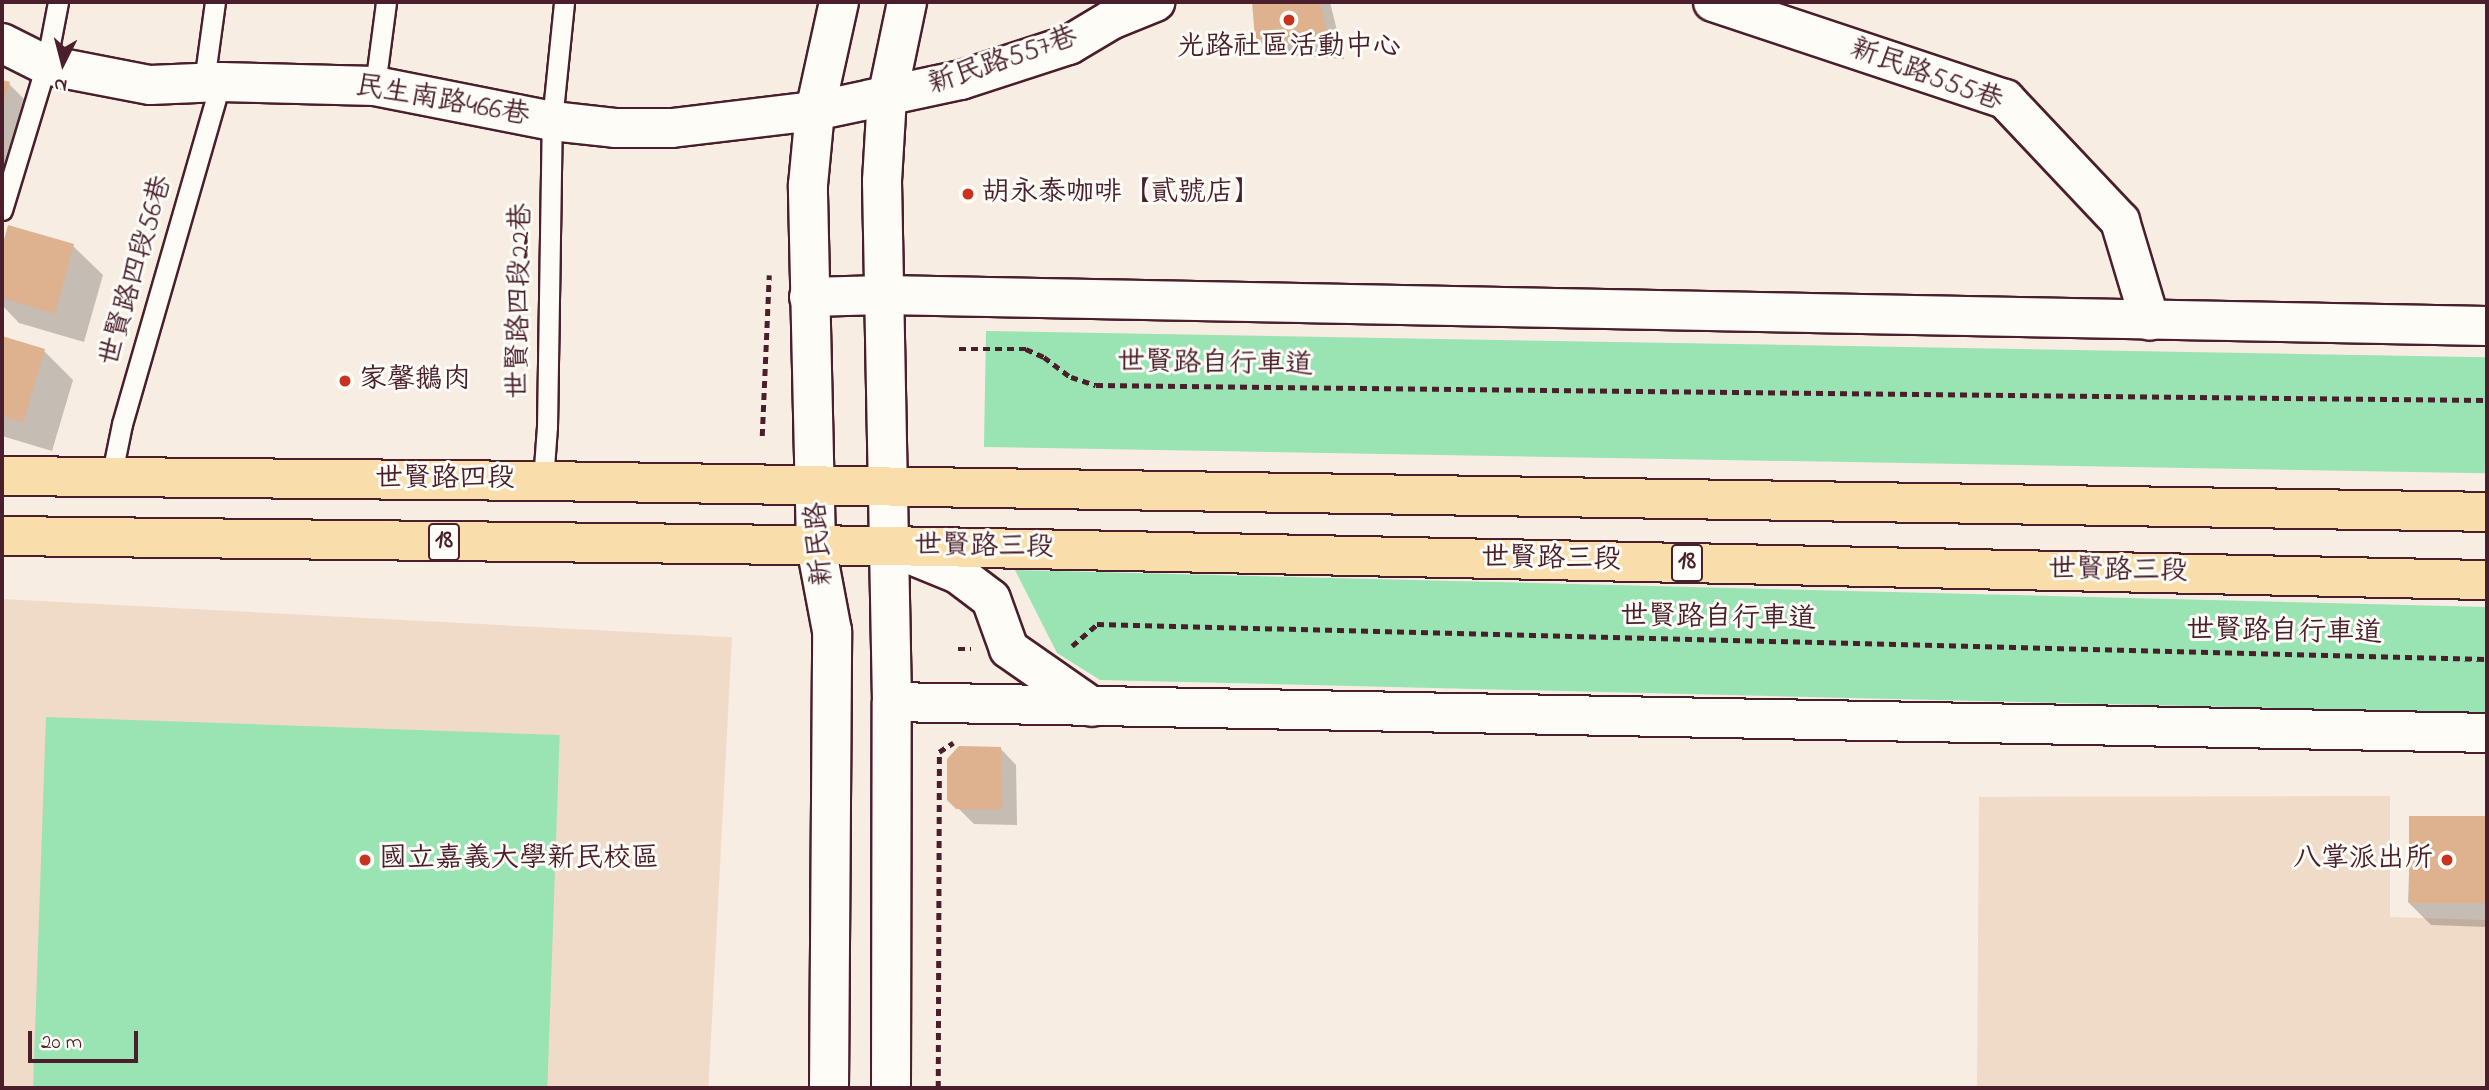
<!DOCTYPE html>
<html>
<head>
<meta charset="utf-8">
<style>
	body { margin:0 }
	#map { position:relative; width:2489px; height:1090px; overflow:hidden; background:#f7ede2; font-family:"Indie Flower","LXGW WenKai TC",sans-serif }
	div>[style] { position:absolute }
	.built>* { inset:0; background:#f0dbc9; transform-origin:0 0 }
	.green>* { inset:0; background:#9ae3b2; transform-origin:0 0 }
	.shadow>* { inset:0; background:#0003 }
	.building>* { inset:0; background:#deb18f; transform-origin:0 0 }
	.path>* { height:4.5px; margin-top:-2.25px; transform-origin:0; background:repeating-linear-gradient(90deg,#4a1f2b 0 7px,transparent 0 12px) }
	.roads { filter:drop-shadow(2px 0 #4a1f2b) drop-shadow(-2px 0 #4a1f2b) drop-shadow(0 2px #4a1f2b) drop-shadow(0 -2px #4a1f2b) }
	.service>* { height:19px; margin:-9.5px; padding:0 9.5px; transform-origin:9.5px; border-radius:9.5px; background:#fdfcf7 }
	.minor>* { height:38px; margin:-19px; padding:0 19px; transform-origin:19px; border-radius:19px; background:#fdfcf7 }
	.tertiary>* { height:38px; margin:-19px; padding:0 19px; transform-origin:19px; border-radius:19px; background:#fdfcf7 }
	.primary>* { height:38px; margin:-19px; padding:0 19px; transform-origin:19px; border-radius:19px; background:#f9deab }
	.dots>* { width:19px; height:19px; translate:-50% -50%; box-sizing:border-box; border:4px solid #fdfcf7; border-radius:50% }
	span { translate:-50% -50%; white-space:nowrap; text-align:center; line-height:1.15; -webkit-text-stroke:6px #fdfcf7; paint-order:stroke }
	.shield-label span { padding:2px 5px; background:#fdfcf7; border:2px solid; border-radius:5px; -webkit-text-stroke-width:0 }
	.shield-label { font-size:26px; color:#4a1f2b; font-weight:700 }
	.poi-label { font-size:28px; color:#4a1f2b }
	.left { translate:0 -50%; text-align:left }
	.right { translate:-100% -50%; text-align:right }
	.street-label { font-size:28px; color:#4a1f2b }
	.frame { position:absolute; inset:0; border:4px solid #4a1f2b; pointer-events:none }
	.north { position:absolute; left:28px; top:28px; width:70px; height:70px; -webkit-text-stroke:5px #fdfcf7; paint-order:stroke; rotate:186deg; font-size:19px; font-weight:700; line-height:28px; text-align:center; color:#4a1f2b }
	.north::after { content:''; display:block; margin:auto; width:24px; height:32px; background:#4a1f2b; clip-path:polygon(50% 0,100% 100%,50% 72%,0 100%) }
	.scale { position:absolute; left:28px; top:1031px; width:110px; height:32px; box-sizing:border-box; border:4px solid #4a1f2b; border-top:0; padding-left:9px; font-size:21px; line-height:24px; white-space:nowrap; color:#4a1f2b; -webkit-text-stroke:5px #fdfcf7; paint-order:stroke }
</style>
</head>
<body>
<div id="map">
	<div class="built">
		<i style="left:2px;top:599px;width:731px;height:489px;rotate:3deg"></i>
		<i style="clip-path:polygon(2390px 796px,2390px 917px,2487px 920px,2487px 1088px,1977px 1088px,1979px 797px)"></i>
	</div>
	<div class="green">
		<i style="left:986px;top:331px;width:1501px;height:116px;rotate:1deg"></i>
		<i style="clip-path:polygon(1015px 570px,2487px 607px,2487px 713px,1100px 680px,1057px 653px)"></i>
		<i style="left:46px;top:717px;width:514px;height:372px;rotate:2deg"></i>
	</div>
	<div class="shadow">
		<i style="clip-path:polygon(1254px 2px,1330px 2px,1344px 59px,1272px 54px,1256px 38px)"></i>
		<i style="clip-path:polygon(2px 82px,9px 84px,38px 113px,8px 217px,2px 215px)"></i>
		<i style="clip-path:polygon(9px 228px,73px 246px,103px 275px,84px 342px,19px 323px,2px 305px,2px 253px)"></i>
		<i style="clip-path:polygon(2px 338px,44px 351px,73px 380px,52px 451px,2px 436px)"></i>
		<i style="clip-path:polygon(1001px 749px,1016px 765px,1017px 825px,974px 824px,949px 799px)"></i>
		<i style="clip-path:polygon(2411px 818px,2487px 820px,2487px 927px,2431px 925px,2408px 902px)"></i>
	</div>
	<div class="building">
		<i style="clip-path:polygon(1252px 2px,1320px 2px,1330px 44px,1255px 39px)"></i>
		<i style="clip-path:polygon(2px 80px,10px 82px,2px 108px)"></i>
		<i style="clip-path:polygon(8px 225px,74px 244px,55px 314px,2px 298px,2px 247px)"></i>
		<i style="clip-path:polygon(2px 336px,45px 349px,23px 423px,2px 416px)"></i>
		<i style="clip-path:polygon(959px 746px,1001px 747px,1002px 810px,956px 809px,947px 800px,947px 759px)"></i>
		<i style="left:2409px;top:816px;width:78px;height:87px"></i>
	</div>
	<div class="path">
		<i style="left:959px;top:349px;width:67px"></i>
		<i style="left:1026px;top:349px;width:20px;rotate:24deg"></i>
		<i style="left:1044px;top:357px;width:34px;rotate:37deg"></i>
		<i style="left:1071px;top:377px;width:26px;rotate:18deg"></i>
		<i style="left:1096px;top:385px;width:1391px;rotate:0.62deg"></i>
		<i style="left:762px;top:436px;width:161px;rotate:-87.5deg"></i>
		<i style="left:1072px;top:646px;width:33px;rotate:-41deg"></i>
		<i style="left:1097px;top:624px;width:1390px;rotate:1.44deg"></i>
		<i style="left:958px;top:649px;width:13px"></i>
		<i style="left:938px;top:1088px;width:336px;rotate:-89.8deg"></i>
		<i style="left:939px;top:752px;width:17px;rotate:-33deg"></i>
	</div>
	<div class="roads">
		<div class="service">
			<i style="left:204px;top:82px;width:81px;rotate:-82.2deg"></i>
			<i style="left:375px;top:86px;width:85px;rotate:-82.5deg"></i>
			<i style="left:2px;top:210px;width:152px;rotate:-73.1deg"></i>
			<i style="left:46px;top:65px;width:64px;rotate:-79.2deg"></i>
			<i style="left:111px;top:478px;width:55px;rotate:-78.5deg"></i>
			<i style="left:122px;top:424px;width:356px;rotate:-73.9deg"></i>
			<i style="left:543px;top:481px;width:54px;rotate:-85.8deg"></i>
			<i style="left:547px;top:427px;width:306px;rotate:-89.1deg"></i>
			<i style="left:552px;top:121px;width:120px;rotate:-84.2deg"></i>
		</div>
		<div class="minor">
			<i style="left:1713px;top:2px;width:308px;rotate:18.4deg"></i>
			<i style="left:2005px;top:99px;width:168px;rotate:46.7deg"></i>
			<i style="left:2120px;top:221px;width:104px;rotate:73.3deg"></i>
			<i style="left:2px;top:43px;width:49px;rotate:26.6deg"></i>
			<i style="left:46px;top:65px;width:106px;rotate:10.9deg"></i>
			<i style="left:150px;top:85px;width:71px;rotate:-2.4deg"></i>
			<i style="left:221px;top:82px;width:154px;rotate:1.5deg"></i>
			<i style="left:375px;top:86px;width:180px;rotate:11.2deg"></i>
			<i style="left:552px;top:121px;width:63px;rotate:6.3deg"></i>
			<i style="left:615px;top:128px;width:57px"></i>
			<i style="left:672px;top:128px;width:144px;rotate:-6.8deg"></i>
			<i style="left:815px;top:111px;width:149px;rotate:-12deg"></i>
			<i style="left:961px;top:80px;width:114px;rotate:-18deg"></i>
			<i style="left:1069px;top:45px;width:49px;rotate:-30.8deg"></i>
			<i style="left:1111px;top:20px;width:48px;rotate:-22.2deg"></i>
			<i style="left:809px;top:297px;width:75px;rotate:-1.5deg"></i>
			<i style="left:884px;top:295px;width:1603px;rotate:1.11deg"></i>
			<i style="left:889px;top:546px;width:74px;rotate:22.1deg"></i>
			<i style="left:958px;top:574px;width:41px;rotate:37.1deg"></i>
			<i style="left:991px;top:599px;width:53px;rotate:70.2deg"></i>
			<i style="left:1009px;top:649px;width:101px;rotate:34.9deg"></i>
			<i style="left:892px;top:702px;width:1595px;rotate:1.11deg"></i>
		</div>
		<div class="tertiary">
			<i style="left:829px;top:1088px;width:457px;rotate:-89.6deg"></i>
			<i style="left:832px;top:631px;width:86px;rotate:-100.7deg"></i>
			<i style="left:816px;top:546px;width:361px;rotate:-91.3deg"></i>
			<i style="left:808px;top:185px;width:74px;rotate:-84.6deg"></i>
			<i style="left:815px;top:111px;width:112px;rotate:-77.6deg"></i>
			<i style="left:891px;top:1088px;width:386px;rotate:-89.9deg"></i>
			<i style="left:892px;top:702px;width:521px;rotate:-91.1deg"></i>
			<i style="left:882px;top:181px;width:83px;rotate:-86.6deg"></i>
			<i style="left:887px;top:98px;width:98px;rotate:-78.2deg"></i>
		</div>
		<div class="primary">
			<i style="left:2px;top:476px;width:541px;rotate:0.53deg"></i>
			<i style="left:543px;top:481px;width:1944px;rotate:0.91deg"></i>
			<i style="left:2px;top:536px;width:885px;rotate:0.65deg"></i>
			<i style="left:887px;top:546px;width:1600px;rotate:1.22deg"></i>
		</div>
	</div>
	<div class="dots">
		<i style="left:1289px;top:20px;background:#c8321e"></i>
		<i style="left:968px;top:194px;background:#c8321e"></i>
		<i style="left:345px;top:381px;background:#c8321e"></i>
		<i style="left:365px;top:860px;background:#c8321e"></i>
		<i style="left:2447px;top:860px;background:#c8321e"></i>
	</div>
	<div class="shield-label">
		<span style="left:444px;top:542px">18</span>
		<span style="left:1687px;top:563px">18</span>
	</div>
	<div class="poi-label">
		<span style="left:1289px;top:48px">光路社區活動中心</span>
		<span class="left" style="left:982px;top:194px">胡永泰咖啡【貳號店】</span>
		<span class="left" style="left:359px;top:381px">家馨鵝肉</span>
		<span class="left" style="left:379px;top:860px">國立嘉義大學新民校區</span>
		<span class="right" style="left:2433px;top:860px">八掌派出所</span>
	</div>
	<div class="street-label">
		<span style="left:1003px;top:62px;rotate:-19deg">新民路557巷</span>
		<span style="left:1926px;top:76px;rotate:20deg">新民路555巷</span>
		<span style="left:442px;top:102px;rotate:10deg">民生南路466巷</span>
		<span style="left:137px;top:271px;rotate:-74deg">世賢路四段56巷</span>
		<span style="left:521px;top:301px;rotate:-89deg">世賢路四段22巷</span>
		<span style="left:1215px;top:365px;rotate:1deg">世賢路自行車道</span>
		<span style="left:445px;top:480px">世賢路四段</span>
		<span style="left:821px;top:544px;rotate:-95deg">新民路</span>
		<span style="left:984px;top:548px;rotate:1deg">世賢路三段</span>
		<span style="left:1551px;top:560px;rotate:1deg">世賢路三段</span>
		<span style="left:2118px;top:572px;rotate:1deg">世賢路三段</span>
		<span style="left:1718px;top:619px;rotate:1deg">世賢路自行車道</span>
		<span style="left:2284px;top:633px;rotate:1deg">世賢路自行車道</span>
	</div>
	<div class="frame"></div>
	<div class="north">N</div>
	<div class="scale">20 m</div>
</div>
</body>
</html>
